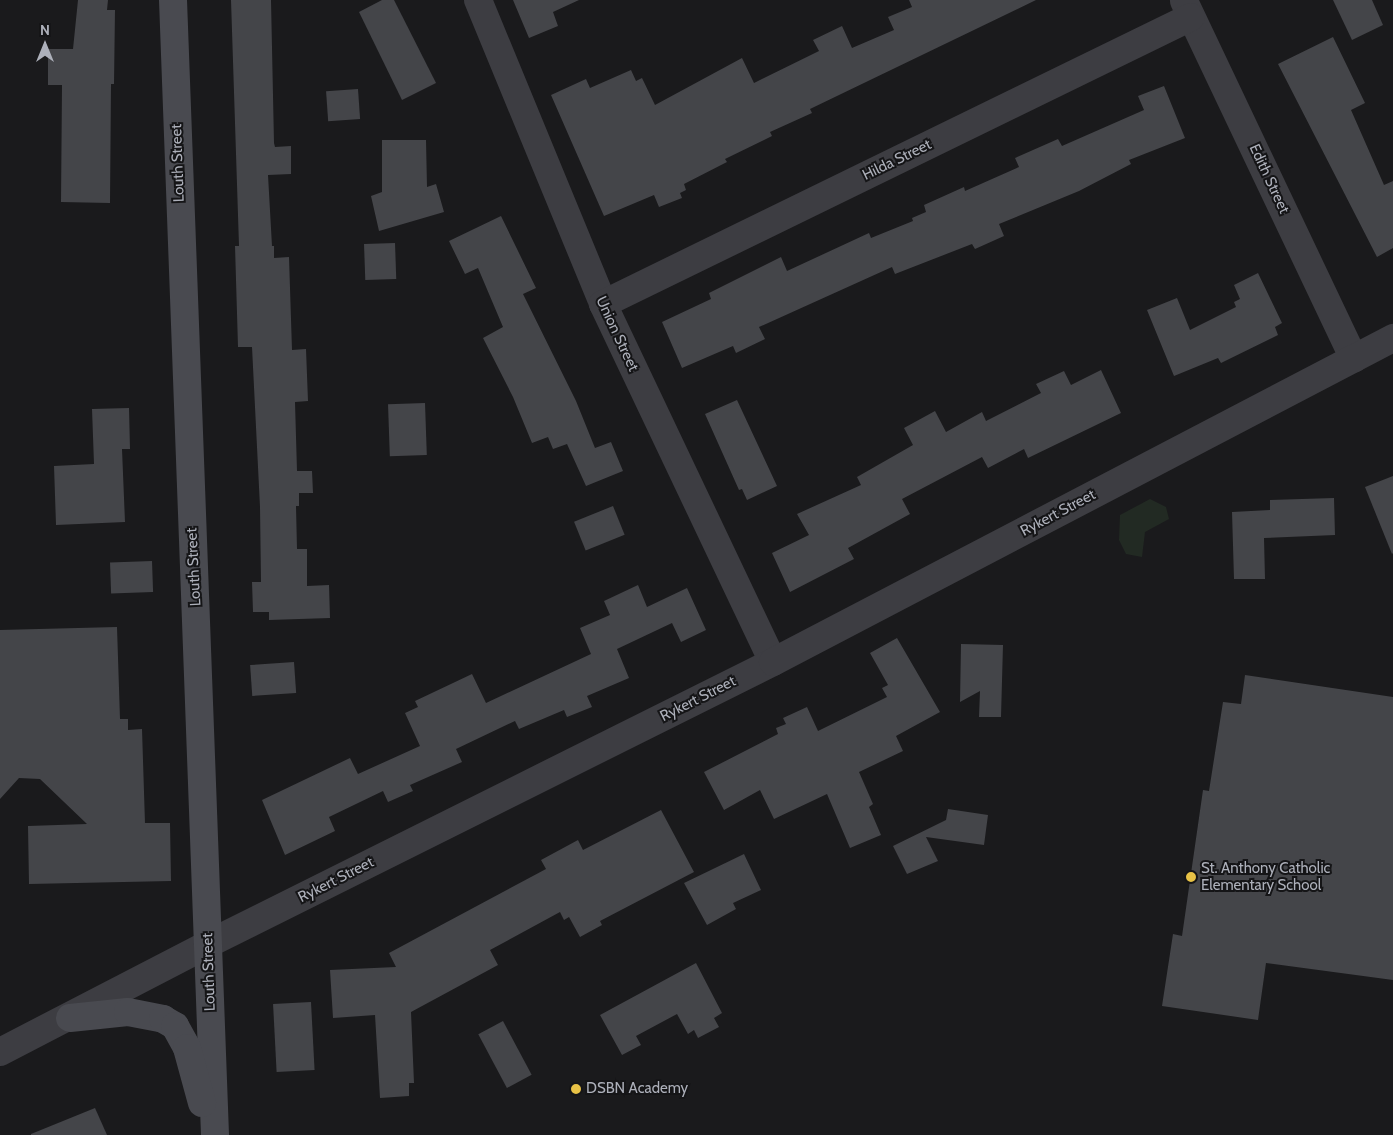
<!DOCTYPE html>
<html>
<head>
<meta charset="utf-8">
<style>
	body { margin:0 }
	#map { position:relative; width:1393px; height:1135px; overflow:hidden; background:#1a1a1c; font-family:Cabin,sans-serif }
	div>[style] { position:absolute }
	.green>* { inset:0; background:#222a23 }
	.building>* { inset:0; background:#444549; transform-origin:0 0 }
	.minor>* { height:28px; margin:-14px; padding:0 14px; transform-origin:14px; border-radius:14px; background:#3d3d42 }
	.tertiary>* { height:28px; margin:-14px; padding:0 14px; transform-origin:14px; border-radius:14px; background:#3d3d42 }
	.secondary>* { height:28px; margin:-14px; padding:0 14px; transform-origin:14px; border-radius:14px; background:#494a50 }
	.dots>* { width:14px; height:14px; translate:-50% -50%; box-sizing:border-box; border:2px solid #151517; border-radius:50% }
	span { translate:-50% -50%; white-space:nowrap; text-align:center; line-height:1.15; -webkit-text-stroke:4px #151517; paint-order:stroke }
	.street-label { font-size:15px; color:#adb0ba }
	.poi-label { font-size:15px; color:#adb0ba }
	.left { translate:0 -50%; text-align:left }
	.north { position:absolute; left:20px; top:20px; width:50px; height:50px; -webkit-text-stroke:4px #151517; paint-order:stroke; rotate:0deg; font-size:14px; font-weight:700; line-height:20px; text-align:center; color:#adb0ba }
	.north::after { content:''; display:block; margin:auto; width:18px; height:22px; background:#adb0ba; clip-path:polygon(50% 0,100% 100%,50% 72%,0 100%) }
</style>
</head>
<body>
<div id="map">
	<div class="green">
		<i style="clip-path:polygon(1150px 499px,1166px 507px,1169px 519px,1145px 532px,1142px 557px,1126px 554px,1119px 540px,1120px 515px)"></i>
	</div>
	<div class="building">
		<i style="clip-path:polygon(78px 0,108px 0,107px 10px,115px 10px,114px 84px,111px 84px,110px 203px,61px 202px,62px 85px,48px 85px,48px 49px,73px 49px)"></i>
		<i style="clip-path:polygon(231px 0,271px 0,274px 143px,275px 147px,291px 146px,291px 174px,268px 175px,272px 246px,274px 246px,274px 258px,289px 257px,292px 350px,306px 349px,308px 401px,295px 402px,297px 471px,312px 471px,313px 493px,299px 493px,299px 506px,296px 506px,297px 549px,307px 549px,307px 586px,329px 585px,330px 618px,269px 620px,269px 612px,253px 612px,252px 582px,261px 582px,260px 507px,252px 347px,238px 347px,235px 246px,239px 246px)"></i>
		<i style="clip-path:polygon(382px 0,394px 0,436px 83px,402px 100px,359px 12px)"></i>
		<i style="clip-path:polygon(513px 0,579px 0,553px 12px,558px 26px,529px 38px)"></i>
		<i style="clip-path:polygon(909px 0,1036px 0,810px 109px,812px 113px,770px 132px,772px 136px,725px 159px,727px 162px,684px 184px,686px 190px,680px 193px,682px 198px,659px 207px,654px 195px,604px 216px,551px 95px,586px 79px,590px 88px,631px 70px,636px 81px,642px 78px,655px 105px,742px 58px,754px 83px,819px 51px,813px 40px,842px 26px,852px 48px,894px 30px,888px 17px,912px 7px)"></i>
		<i style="clip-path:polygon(1333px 0,1372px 0,1383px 25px,1352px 40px)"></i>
		<i style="clip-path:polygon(1333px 37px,1365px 103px,1351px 110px,1384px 185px,1393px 181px,1393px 248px,1377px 257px,1278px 64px)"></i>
		<i style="clip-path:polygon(1164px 86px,1185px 138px,1129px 160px,1131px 164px,1079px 191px,999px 224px,1004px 236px,975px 249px,972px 244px,895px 274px,892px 267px,759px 327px,765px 339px,736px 353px,733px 346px,682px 368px,662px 322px,711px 299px,709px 293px,781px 257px,787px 271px,869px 233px,871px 238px,913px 221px,912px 218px,926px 212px,924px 205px,964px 187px,965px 191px,1019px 167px,1015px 158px,1058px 139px,1062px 146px,1144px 110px,1138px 96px)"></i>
		<i style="left:358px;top:89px;width:30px;height:32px;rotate:86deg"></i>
		<i style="clip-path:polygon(382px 140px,426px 140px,427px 187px,436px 184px,444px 212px,379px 231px,371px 196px,382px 192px)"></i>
		<i style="clip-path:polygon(501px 216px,536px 288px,523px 294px,576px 401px,595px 448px,611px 442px,623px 471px,586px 486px,567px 444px,553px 449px,548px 437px,532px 443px,513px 397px,483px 338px,503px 327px,478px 268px,465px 274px,449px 241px)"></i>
		<i style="left:395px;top:243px;width:36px;height:31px;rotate:88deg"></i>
		<i style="clip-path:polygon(1258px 273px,1282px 323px,1275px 327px,1278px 335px,1221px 363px,1218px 358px,1174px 376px,1147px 310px,1177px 298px,1190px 330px,1236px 307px,1234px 302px,1240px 299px,1234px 285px)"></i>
		<i style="clip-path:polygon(1101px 370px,1121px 413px,1028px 458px,1024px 449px,988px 468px,982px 457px,902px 499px,910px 514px,848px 548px,854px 559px,790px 592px,772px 553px,809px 535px,797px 514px,861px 485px,857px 477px,913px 445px,904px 428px,935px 411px,946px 432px,982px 412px,986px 421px,1041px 393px,1036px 384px,1064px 371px,1071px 385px)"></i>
		<i style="clip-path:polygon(737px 400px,777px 486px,747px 500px,742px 489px,739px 490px,705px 414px)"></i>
		<i style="left:425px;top:403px;width:52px;height:37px;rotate:88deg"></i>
		<i style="clip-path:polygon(129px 408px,130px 449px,122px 449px,125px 522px,56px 525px,54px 466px,94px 464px,92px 409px)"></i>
		<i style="clip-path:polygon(1393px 476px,1393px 553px,1392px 554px,1365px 487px)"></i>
		<i style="clip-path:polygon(1334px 498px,1335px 535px,1264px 538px,1265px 579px,1234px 579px,1232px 512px,1270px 510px,1270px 500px)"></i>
		<i style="left:613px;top:506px;width:31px;height:42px;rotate:68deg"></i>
		<i style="left:152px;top:561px;width:31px;height:42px;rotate:88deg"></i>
		<i style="clip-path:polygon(638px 585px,647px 607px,687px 588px,706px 630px,681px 642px,672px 623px,617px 649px,629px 678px,587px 696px,592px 707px,567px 717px,564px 710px,519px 729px,515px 721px,456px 749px,462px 762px,410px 785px,413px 791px,388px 802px,383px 791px,329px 817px,335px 831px,285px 855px,262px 800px,350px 758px,358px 774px,420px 746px,405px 713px,418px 707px,415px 701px,472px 674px,486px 703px,591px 654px,580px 628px,610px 615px,604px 601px)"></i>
		<i style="clip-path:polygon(117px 627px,120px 719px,128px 719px,128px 730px,142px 729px,145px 823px,170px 823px,171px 881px,29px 884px,28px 826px,87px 824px,40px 779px,19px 778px,0 799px,0 630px)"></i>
		<i style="clip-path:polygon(897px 638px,940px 712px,896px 736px,903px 751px,859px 772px,873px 804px,869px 807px,881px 835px,850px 848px,827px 794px,774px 819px,760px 790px,724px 810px,704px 772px,778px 734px,776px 728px,786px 724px,783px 718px,807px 707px,818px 731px,887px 697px,882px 688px,888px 685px,870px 653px)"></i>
		<i style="clip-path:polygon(961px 644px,1003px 645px,1001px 717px,979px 717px,980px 691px,960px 702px)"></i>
		<i style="left:294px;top:662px;width:31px;height:44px;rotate:86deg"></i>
		<i style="clip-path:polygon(1245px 675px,1393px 697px,1393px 980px,1266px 963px,1258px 1020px,1162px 1006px,1173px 934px,1182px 936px,1203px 790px,1209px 791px,1223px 702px,1241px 704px)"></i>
		<i style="clip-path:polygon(948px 809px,988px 815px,984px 845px,926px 837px,938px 861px,907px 874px,893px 846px,946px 820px)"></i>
		<i style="clip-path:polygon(661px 810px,694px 872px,600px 921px,602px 925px,580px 937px,569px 917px,564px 920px,560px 912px,490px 950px,498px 965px,411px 1012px,414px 1083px,409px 1083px,409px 1096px,380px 1098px,375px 1015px,333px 1018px,330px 970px,396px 967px,389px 953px,546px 869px,541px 860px,578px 840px,583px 850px)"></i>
		<i style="clip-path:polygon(744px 854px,761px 890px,733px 903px,736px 909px,707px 925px,684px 883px)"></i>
		<i style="clip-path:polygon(696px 963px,722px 1013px,714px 1018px,719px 1027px,698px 1038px,694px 1030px,688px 1034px,677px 1014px,636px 1036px,641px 1045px,622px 1055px,600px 1015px)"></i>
		<i style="left:311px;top:1002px;width:68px;height:38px;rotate:87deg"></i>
		<i style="left:503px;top:1021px;width:61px;height:28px;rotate:62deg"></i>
		<i style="clip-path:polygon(95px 1108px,107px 1135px,31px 1135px,31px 1134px)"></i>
	</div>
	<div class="minor">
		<i style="left:478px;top:0;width:329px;rotate:67.6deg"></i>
		<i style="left:603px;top:304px;width:396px;rotate:64.6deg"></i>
		<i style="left:1184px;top:1px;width:396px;rotate:64.6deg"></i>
		<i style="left:603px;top:304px;width:654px;rotate:-26.02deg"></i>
	</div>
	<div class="tertiary">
		<i style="left:0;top:1052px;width:234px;rotate:-27.4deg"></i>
		<i style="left:208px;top:944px;width:631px;rotate:-26.52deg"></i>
		<i style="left:773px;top:662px;width:700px;rotate:-27.59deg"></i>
	</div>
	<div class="secondary">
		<i style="left:173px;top:0;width:1136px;rotate:87.88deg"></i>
		<i style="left:70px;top:1018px;width:58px;rotate:-5.9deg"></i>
		<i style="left:128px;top:1012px;width:36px;rotate:11deg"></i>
		<i style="left:163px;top:1019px;width:14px;rotate:30deg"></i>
		<i style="left:175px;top:1026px;width:25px;rotate:61deg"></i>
		<i style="left:187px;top:1048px;width:57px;rotate:74.7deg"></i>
	</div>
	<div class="dots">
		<i style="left:1191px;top:877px;background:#e8c246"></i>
		<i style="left:576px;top:1089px;background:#e8c246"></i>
	</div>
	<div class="street-label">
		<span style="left:897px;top:160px;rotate:-26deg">Hilda Street</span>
		<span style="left:178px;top:163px;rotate:-92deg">Louth Street</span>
		<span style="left:1269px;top:179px;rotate:65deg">Edith Street</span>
		<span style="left:617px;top:334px;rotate:65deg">Union Street</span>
		<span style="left:1058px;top:513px;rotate:-28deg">Rykert Street</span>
		<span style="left:194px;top:567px;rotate:-93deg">Louth Street</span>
		<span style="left:698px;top:699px;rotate:-27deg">Rykert Street</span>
		<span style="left:336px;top:880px;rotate:-27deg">Rykert Street</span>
		<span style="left:209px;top:972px;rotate:-92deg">Louth Street</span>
	</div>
	<div class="poi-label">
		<span class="left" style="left:1201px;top:877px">St. Anthony Catholic<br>Elementary School</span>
		<span class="left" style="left:586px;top:1089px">DSBN Academy</span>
	</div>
	<div class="north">N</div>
</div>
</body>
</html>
